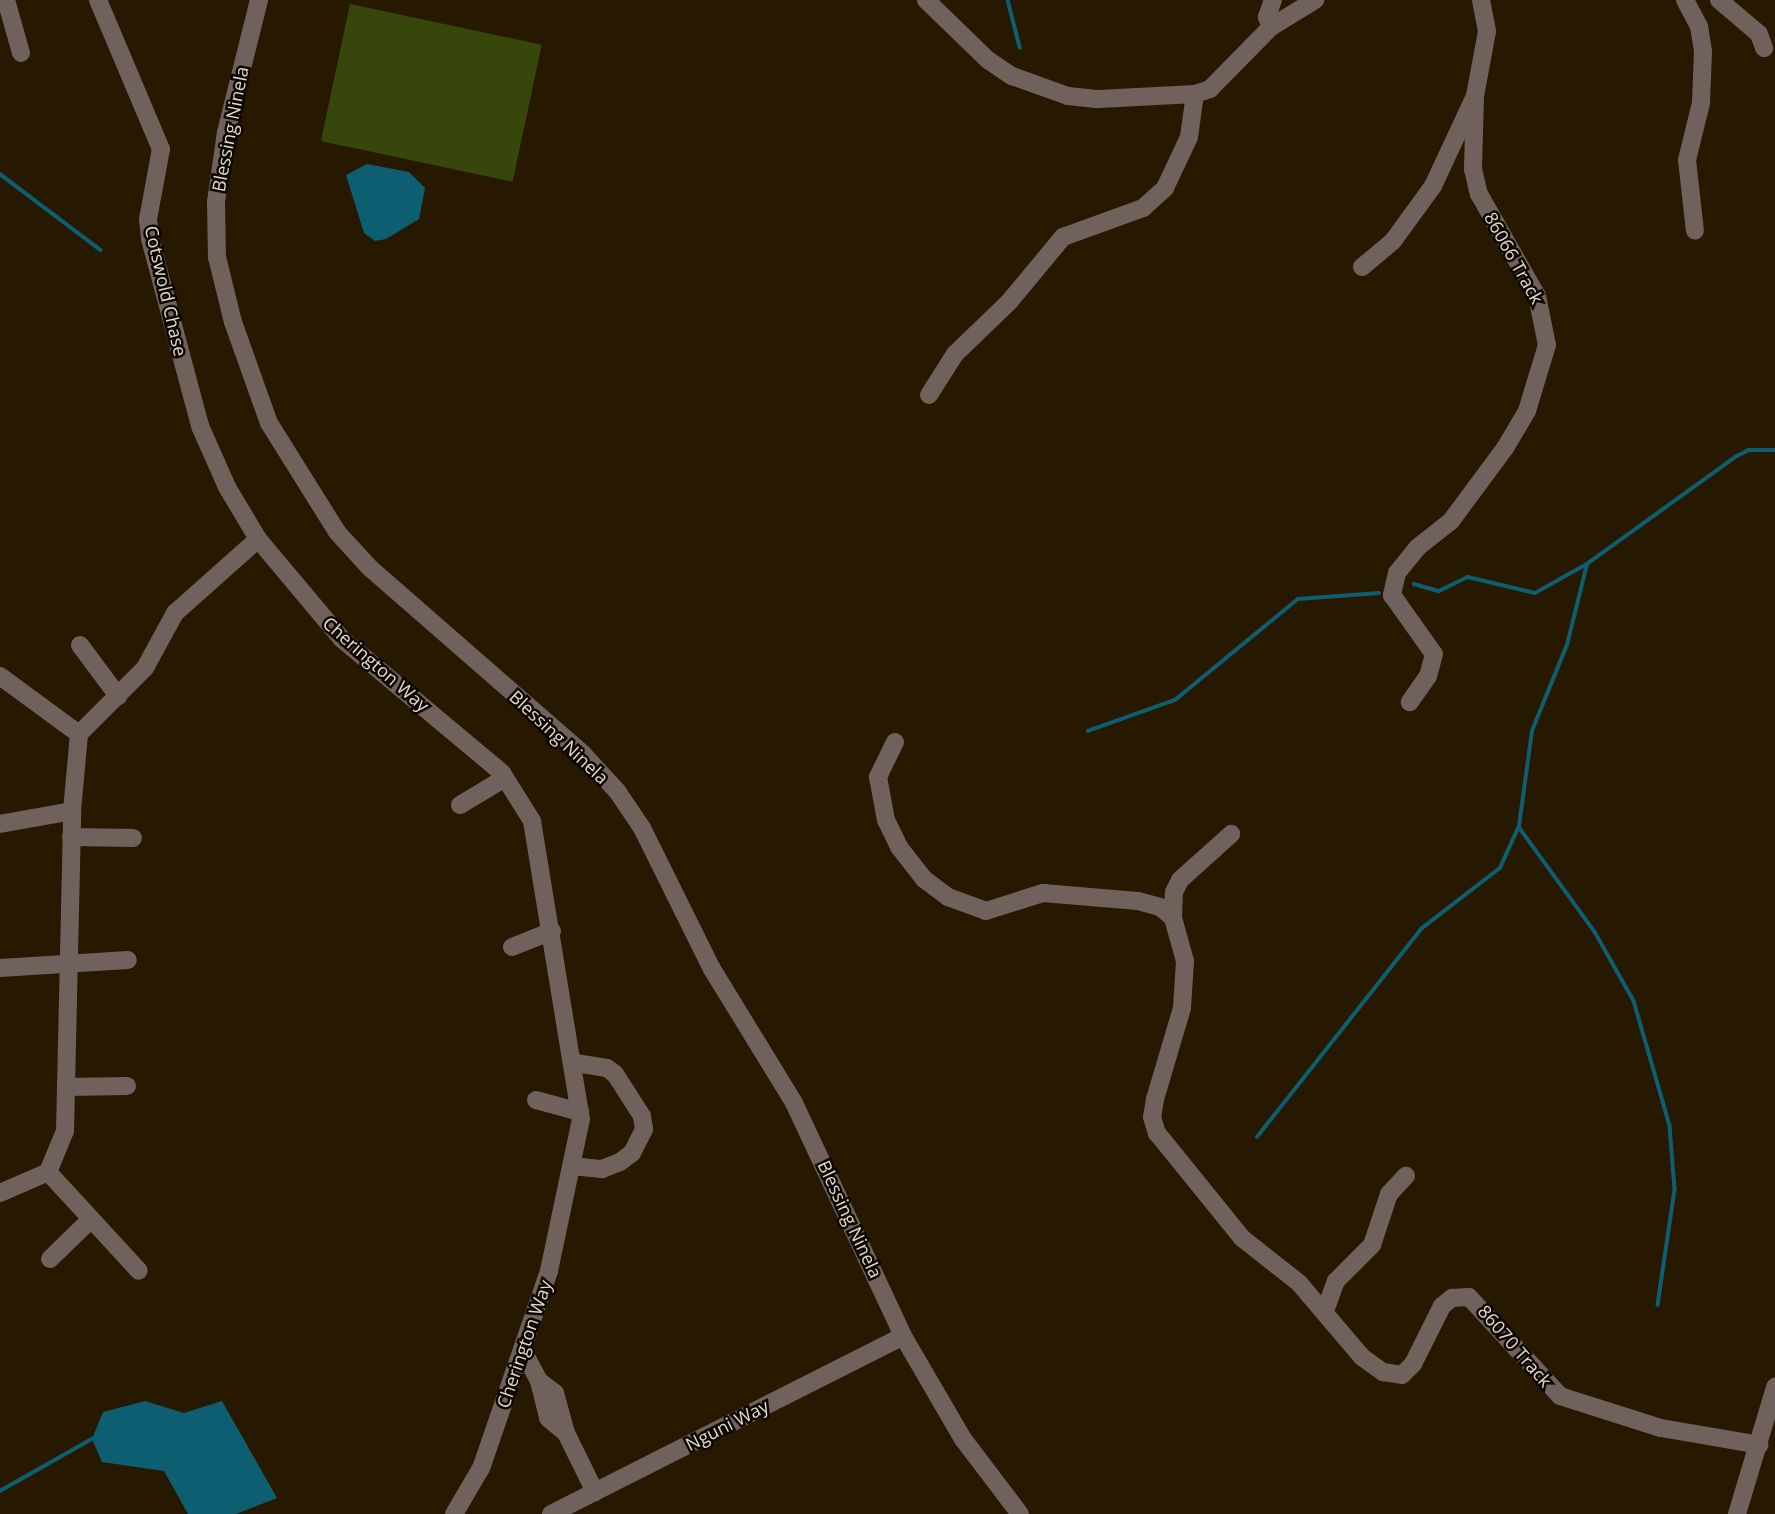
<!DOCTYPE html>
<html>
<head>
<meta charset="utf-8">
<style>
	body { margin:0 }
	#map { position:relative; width:1775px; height:1514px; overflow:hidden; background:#271900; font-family:"Open Sans",sans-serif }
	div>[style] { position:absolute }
	.green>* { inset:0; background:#37470b; transform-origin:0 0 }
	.water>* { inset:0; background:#0d5e71 }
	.stream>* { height:3.5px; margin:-1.75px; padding:0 1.75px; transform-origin:1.75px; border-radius:1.75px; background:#0d5e71 }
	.minor>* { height:18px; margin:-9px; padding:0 9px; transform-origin:9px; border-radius:9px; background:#70615c }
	span { translate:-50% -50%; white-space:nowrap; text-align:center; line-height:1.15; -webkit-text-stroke:5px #0b0500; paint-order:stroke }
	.street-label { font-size:18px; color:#e3daca }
</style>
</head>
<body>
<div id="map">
	<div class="green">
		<i style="left:350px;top:4px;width:196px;height:140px;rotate:12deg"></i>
	</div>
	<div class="water">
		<i style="clip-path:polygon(367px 164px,409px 172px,425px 188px,419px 219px,386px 239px,375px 241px,364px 233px,346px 175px)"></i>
		<i style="clip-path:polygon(145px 1401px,184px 1413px,222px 1401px,277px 1498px,236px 1514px,188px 1514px,164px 1471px,102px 1462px,92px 1439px,103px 1412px)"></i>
	</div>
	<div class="stream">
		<i style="left:1008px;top:0;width:49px;rotate:75.7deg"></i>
		<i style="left:0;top:174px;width:126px;rotate:37deg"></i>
		<i style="left:1414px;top:584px;width:26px;rotate:16deg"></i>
		<i style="left:1439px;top:591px;width:32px;rotate:-26deg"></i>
		<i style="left:1468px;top:577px;width:69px;rotate:13.4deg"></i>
		<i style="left:1535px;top:593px;width:60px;rotate:-29.1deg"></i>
		<i style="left:1587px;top:564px;width:185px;rotate:-35.8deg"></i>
		<i style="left:1737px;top:456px;width:13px;rotate:-27deg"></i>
		<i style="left:1749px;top:450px;width:26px"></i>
		<i style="left:1088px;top:731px;width:92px;rotate:-19.6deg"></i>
		<i style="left:1175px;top:700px;width:159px;rotate:-39.4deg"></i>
		<i style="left:1298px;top:599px;width:81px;rotate:-4.2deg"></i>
		<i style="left:1519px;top:827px;width:130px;rotate:54.1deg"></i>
		<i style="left:1595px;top:932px;width:79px;rotate:60.5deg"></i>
		<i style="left:1634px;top:1001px;width:130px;rotate:73.9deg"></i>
		<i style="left:1670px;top:1126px;width:64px;rotate:85.5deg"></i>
		<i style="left:1675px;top:1190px;width:116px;rotate:98.4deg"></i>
		<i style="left:1257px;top:1137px;width:265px;rotate:-51.7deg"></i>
		<i style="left:1421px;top:929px;width:100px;rotate:-37.7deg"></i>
		<i style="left:1500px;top:868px;width:46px;rotate:-65.7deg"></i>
		<i style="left:1519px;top:826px;width:96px;rotate:-82.2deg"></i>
		<i style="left:1532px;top:731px;width:93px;rotate:-67.9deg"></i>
		<i style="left:1567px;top:645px;width:83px;rotate:-76.1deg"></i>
		<i style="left:0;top:1491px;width:106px;rotate:-29.5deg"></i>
	</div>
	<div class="minor">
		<i style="left:6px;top:0;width:55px;rotate:74.2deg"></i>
		<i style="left:98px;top:0;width:162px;rotate:67.1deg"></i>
		<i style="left:161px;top:149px;width:71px;rotate:100.5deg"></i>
		<i style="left:148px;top:219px;width:20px;rotate:84deg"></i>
		<i style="left:150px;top:239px;width:194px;rotate:75deg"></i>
		<i style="left:200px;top:426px;width:67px;rotate:66.1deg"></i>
		<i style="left:227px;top:487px;width:61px;rotate:59.2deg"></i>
		<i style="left:258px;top:539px;width:131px;rotate:50deg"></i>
		<i style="left:342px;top:639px;width:209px;rotate:39.9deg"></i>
		<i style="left:502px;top:773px;width:57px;rotate:58deg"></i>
		<i style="left:532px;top:821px;width:302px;rotate:80.7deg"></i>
		<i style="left:581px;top:1119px;width:155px;rotate:101.9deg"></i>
		<i style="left:549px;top:1271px;width:208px;rotate:109deg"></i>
		<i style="left:481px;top:1468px;width:53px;rotate:120.4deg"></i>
		<i style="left:259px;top:0;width:136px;rotate:104deg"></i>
		<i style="left:226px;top:132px;width:71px;rotate:98.1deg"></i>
		<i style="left:216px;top:202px;width:55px;rotate:89deg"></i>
		<i style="left:217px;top:257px;width:67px;rotate:76.2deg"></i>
		<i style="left:233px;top:322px;width:107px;rotate:70.4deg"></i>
		<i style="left:269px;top:423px;width:128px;rotate:58deg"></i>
		<i style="left:337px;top:532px;width:49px;rotate:47.5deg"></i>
		<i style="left:370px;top:568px;width:283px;rotate:41.1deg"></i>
		<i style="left:583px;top:754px;width:50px;rotate:47.4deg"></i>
		<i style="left:617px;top:791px;width:45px;rotate:56deg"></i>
		<i style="left:642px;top:828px;width:157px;rotate:63.6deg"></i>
		<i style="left:712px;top:969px;width:157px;rotate:58.5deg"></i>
		<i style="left:794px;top:1103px;width:257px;rotate:64.9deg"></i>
		<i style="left:903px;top:1336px;width:119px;rotate:59.8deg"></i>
		<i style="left:963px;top:1439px;width:94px;rotate:52.8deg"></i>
		<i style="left:926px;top:0;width:86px;rotate:44.1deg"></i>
		<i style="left:988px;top:60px;width:29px;rotate:34deg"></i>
		<i style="left:1012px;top:76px;width:59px;rotate:19.7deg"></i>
		<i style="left:1068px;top:96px;width:31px;rotate:6deg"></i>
		<i style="left:1099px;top:99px;width:96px;rotate:-3deg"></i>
		<i style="left:1195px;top:94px;width:16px;rotate:-18deg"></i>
		<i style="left:1210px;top:89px;width:87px;rotate:-45.5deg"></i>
		<i style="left:1271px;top:27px;width:52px;rotate:-31.5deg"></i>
		<i style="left:1685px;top:0;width:30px;rotate:62deg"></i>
		<i style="left:1699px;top:26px;width:25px;rotate:81deg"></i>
		<i style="left:1703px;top:51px;width:52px;rotate:92.2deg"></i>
		<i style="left:1701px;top:103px;width:59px;rotate:103.8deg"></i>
		<i style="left:1687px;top:160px;width:71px;rotate:83.6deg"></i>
		<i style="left:1719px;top:0;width:52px;rotate:40.4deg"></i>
		<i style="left:1759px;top:34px;width:15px;rotate:70deg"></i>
		<i style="left:1271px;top:27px;width:11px;rotate:-112deg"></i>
		<i style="left:1267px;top:17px;width:18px;rotate:-71deg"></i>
		<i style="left:1475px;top:96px;width:66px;rotate:-79.5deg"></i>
		<i style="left:1487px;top:31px;width:32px;rotate:-101deg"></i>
		<i style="left:1362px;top:267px;width:40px;rotate:-40deg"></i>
		<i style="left:1393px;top:241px;width:68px;rotate:-54deg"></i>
		<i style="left:1433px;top:186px;width:99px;rotate:-65deg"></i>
		<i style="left:1475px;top:96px;width:73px;rotate:91.6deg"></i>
		<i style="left:1473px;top:169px;width:26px;rotate:77deg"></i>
		<i style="left:1479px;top:194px;width:117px;rotate:60.4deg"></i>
		<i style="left:1537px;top:296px;width:50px;rotate:78.5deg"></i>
		<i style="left:1547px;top:345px;width:69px;rotate:106.9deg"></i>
		<i style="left:1527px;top:411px;width:43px;rotate:120.7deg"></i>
		<i style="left:1505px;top:448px;width:91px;rotate:126.5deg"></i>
		<i style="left:1451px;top:521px;width:42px;rotate:141.8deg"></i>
		<i style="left:1418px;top:547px;width:33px;rotate:129deg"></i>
		<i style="left:1397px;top:573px;width:23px;rotate:103deg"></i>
		<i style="left:1392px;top:595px;width:72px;rotate:54.6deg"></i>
		<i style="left:1434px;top:654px;width:23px;rotate:105deg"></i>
		<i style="left:1428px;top:676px;width:32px;rotate:125deg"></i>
		<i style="left:929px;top:395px;width:49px;rotate:-57.6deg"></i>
		<i style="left:955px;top:354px;width:75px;rotate:-43.9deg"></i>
		<i style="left:1009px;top:302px;width:85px;rotate:-50.3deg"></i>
		<i style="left:1063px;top:237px;width:85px;rotate:-19.9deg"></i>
		<i style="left:1143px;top:208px;width:30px;rotate:-42deg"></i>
		<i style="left:1165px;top:188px;width:56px;rotate:-64.8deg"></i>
		<i style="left:1189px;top:137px;width:43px;rotate:-82.1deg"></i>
		<i style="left:80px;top:645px;width:64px;rotate:53.3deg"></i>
		<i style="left:0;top:676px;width:98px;rotate:36.3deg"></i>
		<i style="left:895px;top:742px;width:39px;rotate:116deg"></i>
		<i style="left:878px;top:777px;width:44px;rotate:79.5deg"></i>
		<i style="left:886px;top:820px;width:30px;rotate:64deg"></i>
		<i style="left:899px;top:847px;width:41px;rotate:52deg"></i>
		<i style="left:924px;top:879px;width:30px;rotate:37deg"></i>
		<i style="left:948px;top:897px;width:40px;rotate:20.2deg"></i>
		<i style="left:986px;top:911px;width:60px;rotate:-17.5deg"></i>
		<i style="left:1043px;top:893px;width:95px;rotate:4.8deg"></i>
		<i style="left:1138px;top:901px;width:23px;rotate:15deg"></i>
		<i style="left:1160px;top:907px;width:17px;rotate:40deg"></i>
		<i style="left:1173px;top:918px;width:45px;rotate:74.4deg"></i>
		<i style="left:1185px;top:961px;width:47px;rotate:93.7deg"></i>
		<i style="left:1182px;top:1008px;width:95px;rotate:106.5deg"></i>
		<i style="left:1155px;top:1099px;width:18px;rotate:99deg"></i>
		<i style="left:1152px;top:1117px;width:17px;rotate:73deg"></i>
		<i style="left:1157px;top:1133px;width:135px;rotate:51deg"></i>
		<i style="left:1242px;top:1238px;width:73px;rotate:38.3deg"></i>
		<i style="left:1299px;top:1283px;width:97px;rotate:49.6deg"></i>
		<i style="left:1362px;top:1357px;width:26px;rotate:36deg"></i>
		<i style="left:1383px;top:1372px;width:19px;rotate:9deg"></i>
		<i style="left:1402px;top:1375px;width:16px;rotate:-45deg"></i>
		<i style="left:1413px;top:1364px;width:65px;rotate:-63.4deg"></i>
		<i style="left:1442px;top:1306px;width:13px;rotate:-39deg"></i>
		<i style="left:1452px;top:1298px;width:17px;rotate:-3deg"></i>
		<i style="left:1469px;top:1297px;width:134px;rotate:47.4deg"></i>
		<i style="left:1560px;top:1396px;width:106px;rotate:17.6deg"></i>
		<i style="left:1661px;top:1428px;width:100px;rotate:9.7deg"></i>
		<i style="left:460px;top:805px;width:52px;rotate:-31deg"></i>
		<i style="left:0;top:824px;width:73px;rotate:-10.2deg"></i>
		<i style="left:71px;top:837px;width:62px;rotate:0.9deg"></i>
		<i style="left:1173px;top:918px;width:26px;rotate:-88deg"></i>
		<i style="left:1174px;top:892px;width:13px;rotate:-63deg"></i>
		<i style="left:1180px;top:880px;width:69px;rotate:-42deg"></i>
		<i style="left:512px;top:947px;width:43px;rotate:-21.8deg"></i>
		<i style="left:0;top:968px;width:128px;rotate:-3.6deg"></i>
		<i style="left:66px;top:1087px;width:61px;rotate:-0.9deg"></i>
		<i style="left:536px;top:1100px;width:46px;rotate:15.3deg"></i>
		<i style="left:572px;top:1166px;width:30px;rotate:6deg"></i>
		<i style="left:602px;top:1169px;width:19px;rotate:-21deg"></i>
		<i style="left:620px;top:1162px;width:15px;rotate:-37deg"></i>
		<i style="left:632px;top:1153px;width:27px;rotate:-63deg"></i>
		<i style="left:644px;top:1129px;width:13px;rotate:-99deg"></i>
		<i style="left:642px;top:1116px;width:50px;rotate:-122.7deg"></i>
		<i style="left:615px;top:1074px;width:10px;rotate:-143deg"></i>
		<i style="left:607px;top:1068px;width:32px;rotate:-171deg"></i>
		<i style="left:48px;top:1172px;width:134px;rotate:47.4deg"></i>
		<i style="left:0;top:1193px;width:52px;rotate:-23.6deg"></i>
		<i style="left:48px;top:1172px;width:44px;rotate:-67.5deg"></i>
		<i style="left:65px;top:1131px;width:320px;rotate:-88.7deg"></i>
		<i style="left:72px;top:811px;width:77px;rotate:-84.8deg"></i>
		<i style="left:79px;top:734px;width:93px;rotate:-45deg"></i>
		<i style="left:145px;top:668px;width:63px;rotate:-61.4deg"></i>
		<i style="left:175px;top:613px;width:111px;rotate:-41.7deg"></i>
		<i style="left:50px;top:1259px;width:57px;rotate:-44.3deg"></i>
		<i style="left:1325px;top:1311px;width:32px;rotate:-70deg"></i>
		<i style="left:1336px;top:1281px;width:51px;rotate:-45deg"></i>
		<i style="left:1372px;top:1245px;width:54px;rotate:-71.6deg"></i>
		<i style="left:1389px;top:1194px;width:25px;rotate:-47deg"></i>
		<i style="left:522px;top:1349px;width:36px;rotate:62deg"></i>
		<i style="left:539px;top:1381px;width:38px;rotate:76deg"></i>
		<i style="left:548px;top:1418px;width:23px;rotate:40deg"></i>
		<i style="left:539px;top:1381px;width:20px;rotate:37deg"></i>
		<i style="left:555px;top:1393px;width:41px;rotate:74.6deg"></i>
		<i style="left:566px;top:1433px;width:66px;rotate:63.8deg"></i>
		<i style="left:551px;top:1514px;width:394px;rotate:-26.8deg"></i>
		<i style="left:1737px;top:1514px;width:133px;rotate:-73.3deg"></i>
	</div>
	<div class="street-label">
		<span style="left:230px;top:129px;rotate:-79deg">Blessing Ninela</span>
		<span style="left:1514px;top:258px;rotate:61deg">86066 Track</span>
		<span style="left:166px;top:291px;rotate:77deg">Cotswold Chase</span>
		<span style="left:376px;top:664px;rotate:41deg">Cherington Way</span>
		<span style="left:559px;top:737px;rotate:43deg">Blessing Ninela</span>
		<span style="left:850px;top:1219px;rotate:65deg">Blessing Ninela</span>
		<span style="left:524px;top:1344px;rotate:-71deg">Cherington Way</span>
		<span style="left:1515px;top:1346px;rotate:49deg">86070 Track</span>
		<span style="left:727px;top:1425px;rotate:-27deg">Nguni Way</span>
	</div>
</div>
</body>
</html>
